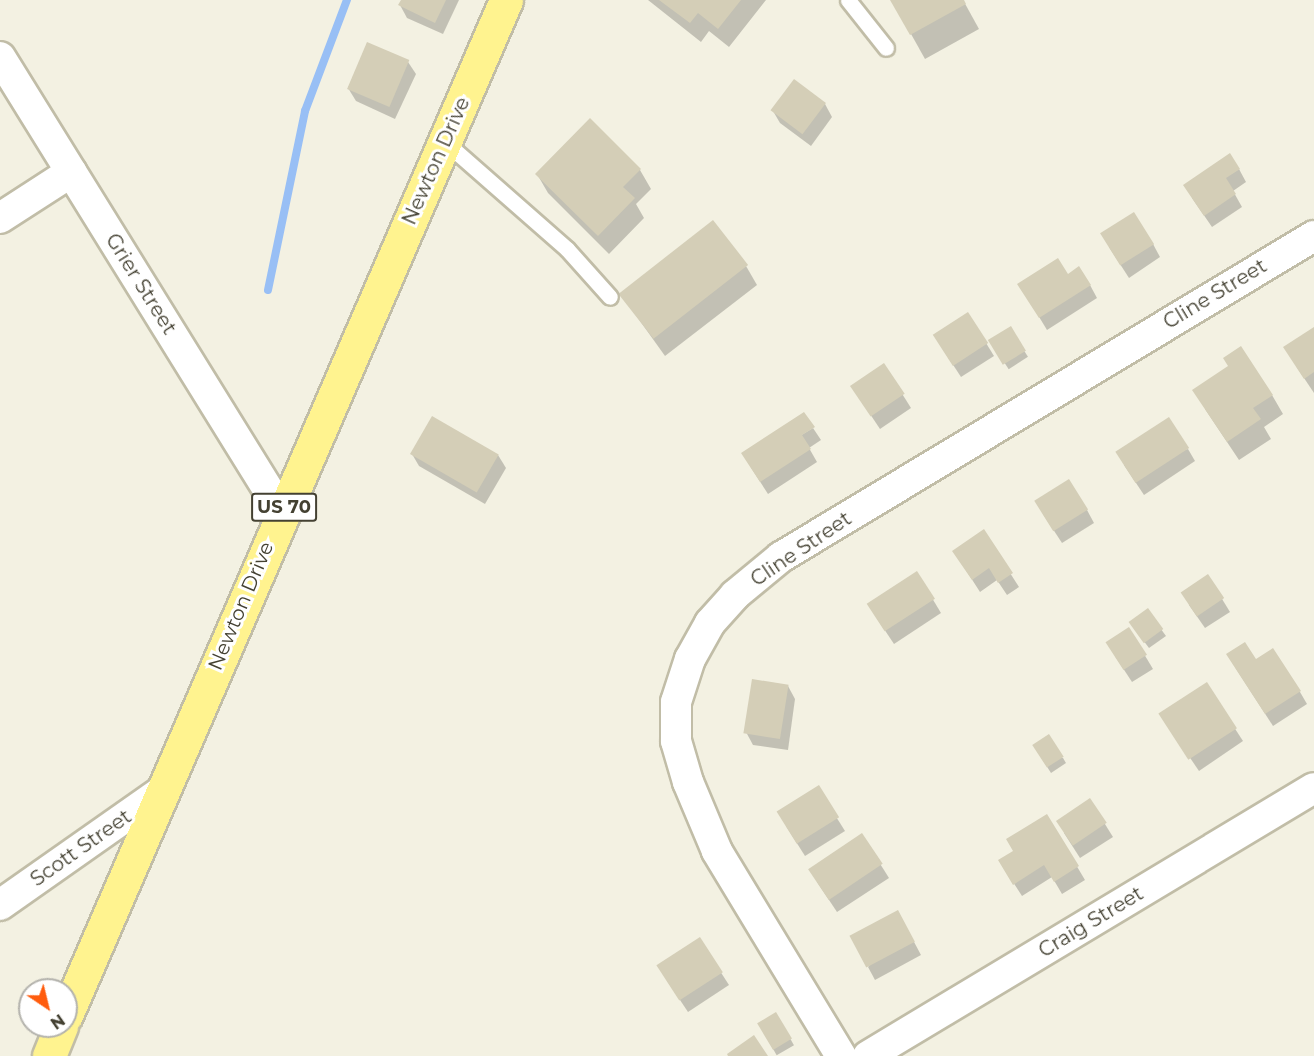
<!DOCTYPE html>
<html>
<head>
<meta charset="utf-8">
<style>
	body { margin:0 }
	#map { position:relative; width:1314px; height:1056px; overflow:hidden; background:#f3f1e2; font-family:Montserrat,sans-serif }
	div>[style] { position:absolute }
	.shadow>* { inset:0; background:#0003; transform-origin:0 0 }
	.stream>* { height:8px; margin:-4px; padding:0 4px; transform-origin:4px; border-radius:4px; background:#98bff5 }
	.building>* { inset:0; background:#d4ceb7; transform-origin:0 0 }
	.roads { filter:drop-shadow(2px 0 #c1bda7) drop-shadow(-2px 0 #c1bda7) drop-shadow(0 2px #c1bda7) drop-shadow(0 -2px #c1bda7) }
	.lane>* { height:15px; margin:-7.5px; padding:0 7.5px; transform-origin:7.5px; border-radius:7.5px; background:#fff }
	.street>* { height:30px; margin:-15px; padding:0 15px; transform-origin:15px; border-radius:15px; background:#fff }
	.primary>* { height:33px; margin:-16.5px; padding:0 16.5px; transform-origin:16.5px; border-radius:16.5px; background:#fff38f }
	span { translate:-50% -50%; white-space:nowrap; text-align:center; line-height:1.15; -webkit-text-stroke:6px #fff; paint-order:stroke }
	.shield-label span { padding:2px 4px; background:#fff; border:2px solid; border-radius:4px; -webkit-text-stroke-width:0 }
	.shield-label { font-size:18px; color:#444132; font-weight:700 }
	.street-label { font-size:20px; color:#444132 }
	.north { position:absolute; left:18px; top:978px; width:60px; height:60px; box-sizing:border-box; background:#fff; border:2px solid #b4b3ad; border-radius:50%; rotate:145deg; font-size:16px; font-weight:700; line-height:24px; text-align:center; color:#444132 }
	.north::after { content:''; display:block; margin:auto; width:21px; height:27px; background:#ff5c0d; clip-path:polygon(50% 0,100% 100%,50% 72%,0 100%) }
</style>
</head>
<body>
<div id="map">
	<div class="shadow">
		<i style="clip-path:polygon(402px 0,459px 0,443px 34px,407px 18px,400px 5px)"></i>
		<i style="clip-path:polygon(648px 0,766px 0,729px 47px,709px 31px,701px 42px)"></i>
		<i style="clip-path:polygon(892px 0,963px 0,979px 29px,925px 59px)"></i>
		<i style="clip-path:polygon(368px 44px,408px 62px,416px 74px,395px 119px,356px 101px,348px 88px)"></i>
		<i style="clip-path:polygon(794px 81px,825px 104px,832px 117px,811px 146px,780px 123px,773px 111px)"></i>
		<i style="clip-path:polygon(590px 121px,640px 170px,651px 189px,636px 204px,644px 218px,609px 254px,548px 193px,537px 174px)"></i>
		<i style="clip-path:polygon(1239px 169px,1246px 182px,1233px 191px,1242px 207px,1212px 227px,1192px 198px)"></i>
		<i style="clip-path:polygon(1153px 244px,1160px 257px,1129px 278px,1109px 247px)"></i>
		<i style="clip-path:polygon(746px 266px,757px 285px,665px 356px,620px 293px)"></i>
		<i style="clip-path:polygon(1067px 276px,1090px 285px,1097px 298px,1047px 330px,1027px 297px)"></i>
		<i style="clip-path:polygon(1314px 328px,1314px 393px,1296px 366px)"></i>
		<i style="left:1010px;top:329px;width:33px;height:23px;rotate:57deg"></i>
		<i style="clip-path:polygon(986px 343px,994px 356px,961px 377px,942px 348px)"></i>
		<i style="clip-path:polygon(884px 365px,911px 408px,880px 429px,860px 399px)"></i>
		<i style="clip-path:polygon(1272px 395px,1283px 414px,1264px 427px,1271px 439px,1239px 460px,1205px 409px)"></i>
		<i style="clip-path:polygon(433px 418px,498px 455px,506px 468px,485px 504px,419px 466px,412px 454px)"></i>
		<i style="clip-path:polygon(813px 428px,821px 440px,809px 448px,817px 462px,768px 494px,750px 466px)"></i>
		<i style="clip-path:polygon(1188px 449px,1195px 461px,1144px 495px,1124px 465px)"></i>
		<i style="clip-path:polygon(1087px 510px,1094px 523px,1062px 543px,1043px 514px)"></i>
		<i style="clip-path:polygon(984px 532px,1019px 587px,1007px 595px,997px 580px,980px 592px,962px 564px)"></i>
		<i style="clip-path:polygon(917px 573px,941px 613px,894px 644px,876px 617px)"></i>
		<i style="clip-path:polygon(1208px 576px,1230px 612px,1205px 628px,1189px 605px)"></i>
		<i style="clip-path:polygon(1147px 610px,1166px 636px,1149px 648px,1134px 628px)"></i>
		<i style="clip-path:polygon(1129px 629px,1153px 669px,1132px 682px,1115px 656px)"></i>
		<i style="clip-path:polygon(1256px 661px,1300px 692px,1307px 704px,1273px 726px,1235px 667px)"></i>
		<i style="clip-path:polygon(1206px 684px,1243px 741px,1199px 771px,1169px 727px)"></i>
		<i style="clip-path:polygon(788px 686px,795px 699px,788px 750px,753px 745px,746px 732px)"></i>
		<i style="clip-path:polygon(1037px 751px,1063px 758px,1066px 763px,1051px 773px)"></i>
		<i style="clip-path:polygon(818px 788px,845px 831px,805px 856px,786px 826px)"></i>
		<i style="clip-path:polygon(1090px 800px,1113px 837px,1080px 858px,1064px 833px)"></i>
		<i style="clip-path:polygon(1047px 816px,1085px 880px,1062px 894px,1052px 877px,1022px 896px,1007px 873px,1015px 851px)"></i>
		<i style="clip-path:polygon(862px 835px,889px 878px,837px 912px,817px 882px)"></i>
		<i style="clip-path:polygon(905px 925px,921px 955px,875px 980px,868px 967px)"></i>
		<i style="clip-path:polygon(700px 940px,729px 985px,688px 1012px,666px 979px)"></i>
		<i style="left:776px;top:1014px;width:36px;height:20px;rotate:60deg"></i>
	</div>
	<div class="stream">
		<i style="left:268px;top:290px;width:183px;rotate:-78.3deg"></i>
		<i style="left:305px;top:111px;width:119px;rotate:-69.3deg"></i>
	</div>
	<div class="building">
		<i style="clip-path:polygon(401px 0,446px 0,435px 23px,398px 5px)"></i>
		<i style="clip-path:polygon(659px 0,741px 0,718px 29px,698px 13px,690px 23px)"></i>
		<i style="clip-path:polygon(890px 0,964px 0,966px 4px,910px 35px)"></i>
		<i style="left:367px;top:42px;width:46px;height:51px;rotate:23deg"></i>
		<i style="left:794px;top:79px;width:40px;height:39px;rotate:37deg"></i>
		<i style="clip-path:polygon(590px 118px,641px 169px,623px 187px,635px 198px,598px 236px,535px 174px)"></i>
		<i style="clip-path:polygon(1230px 153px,1240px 169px,1226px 178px,1236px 194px,1204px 216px,1183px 185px)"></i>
		<i style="left:1134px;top:212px;width:38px;height:40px;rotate:58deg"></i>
		<i style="left:713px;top:220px;width:57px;height:120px;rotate:52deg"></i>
		<i style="clip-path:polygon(1058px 258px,1068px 274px,1079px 266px,1091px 285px,1039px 318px,1017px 284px)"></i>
		<i style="left:968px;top:312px;width:37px;height:42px;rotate:57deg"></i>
		<i style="left:1011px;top:326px;width:29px;height:27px;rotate:59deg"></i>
		<i style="clip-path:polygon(1314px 327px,1314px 372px,1304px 379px,1283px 347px)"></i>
		<i style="clip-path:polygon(1241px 346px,1273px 395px,1253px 408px,1261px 419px,1227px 442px,1192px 390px,1228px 366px,1223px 358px)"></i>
		<i style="left:884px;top:363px;width:37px;height:41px;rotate:56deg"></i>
		<i style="clip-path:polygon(804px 412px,815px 427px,802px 435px,811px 449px,760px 482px,741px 453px)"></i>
		<i style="left:432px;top:416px;width:77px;height:44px;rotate:30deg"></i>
		<i style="left:1169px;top:417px;width:37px;height:64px;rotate:57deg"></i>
		<i style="left:1069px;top:479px;width:36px;height:41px;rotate:58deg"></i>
		<i style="clip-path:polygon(984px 529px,1013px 573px,998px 583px,989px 568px,972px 580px,952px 551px)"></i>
		<i style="left:917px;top:571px;width:33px;height:60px;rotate:57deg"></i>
		<i style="left:1208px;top:574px;width:29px;height:33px;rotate:56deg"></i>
		<i style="left:1148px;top:608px;width:26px;height:24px;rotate:54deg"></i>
		<i style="left:1129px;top:627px;width:33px;height:28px;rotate:57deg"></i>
		<i style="clip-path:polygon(1245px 642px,1256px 659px,1273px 648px,1301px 691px,1265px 714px,1226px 654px)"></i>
		<i style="left:752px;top:679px;width:37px;height:55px;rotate:9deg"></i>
		<i style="left:1207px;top:682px;width:55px;height:58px;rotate:57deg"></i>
		<i style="left:1049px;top:734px;width:27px;height:20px;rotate:57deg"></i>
		<i style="left:819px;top:785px;width:38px;height:50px;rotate:58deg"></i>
		<i style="left:1090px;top:798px;width:30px;height:41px;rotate:56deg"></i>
		<i style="clip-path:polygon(1047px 814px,1079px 866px,1054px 882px,1044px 865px,1013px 885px,998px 860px,1013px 851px,1006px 839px)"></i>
		<i style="left:862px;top:833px;width:37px;height:65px;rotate:56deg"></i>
		<i style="left:898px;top:910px;width:36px;height:55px;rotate:62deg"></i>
		<i style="left:700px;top:937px;width:42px;height:52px;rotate:57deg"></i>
		<i style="left:776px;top:1012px;width:31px;height:22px;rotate:59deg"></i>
		<i style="clip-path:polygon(754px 1035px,768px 1056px,728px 1056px,727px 1054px)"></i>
	</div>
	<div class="roads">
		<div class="lane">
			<i style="left:848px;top:0;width:61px;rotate:51.6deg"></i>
			<i style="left:444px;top:141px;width:164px;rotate:41.3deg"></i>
			<i style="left:567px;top:249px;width:64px;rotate:48.1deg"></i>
		</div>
		<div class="street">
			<i style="left:0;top:57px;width:535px;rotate:58.21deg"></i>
			<i style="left:0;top:218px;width:85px;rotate:-32.9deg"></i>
			<i style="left:0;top:905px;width:198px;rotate:-35.1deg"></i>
			<i style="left:841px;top:1056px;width:240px;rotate:-121.2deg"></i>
			<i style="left:717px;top:851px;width:75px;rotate:-112.8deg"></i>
			<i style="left:688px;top:782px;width:43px;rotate:-106.3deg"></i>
			<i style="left:676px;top:741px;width:39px;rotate:-90deg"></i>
			<i style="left:676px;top:702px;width:45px;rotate:-72deg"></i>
			<i style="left:690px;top:659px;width:41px;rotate:-60.9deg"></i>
			<i style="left:710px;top:623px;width:38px;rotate:-48deg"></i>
			<i style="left:735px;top:595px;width:60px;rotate:-39.6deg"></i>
			<i style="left:781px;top:557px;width:622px;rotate:-31.06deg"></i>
			<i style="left:868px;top:1056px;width:520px;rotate:-31deg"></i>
		</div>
		<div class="primary">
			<i style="left:66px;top:1015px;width:1106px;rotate:-66.56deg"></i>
			<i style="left:49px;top:1056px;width:32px;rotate:-68deg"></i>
		</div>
	</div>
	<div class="shield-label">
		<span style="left:284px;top:507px">US 70</span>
	</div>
	<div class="street-label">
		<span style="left:436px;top:161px;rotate:-66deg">Newton Drive</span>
		<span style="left:141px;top:284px;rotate:58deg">Grier Street</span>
		<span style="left:1215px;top:294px;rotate:-31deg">Cline Street</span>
		<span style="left:801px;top:549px;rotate:-34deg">Cline Street</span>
		<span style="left:241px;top:606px;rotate:-67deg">Newton Drive</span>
		<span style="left:81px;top:848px;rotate:-35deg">Scott Street</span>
		<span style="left:1091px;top:922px;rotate:-31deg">Craig Street</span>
	</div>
	<div class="north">N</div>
</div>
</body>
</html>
